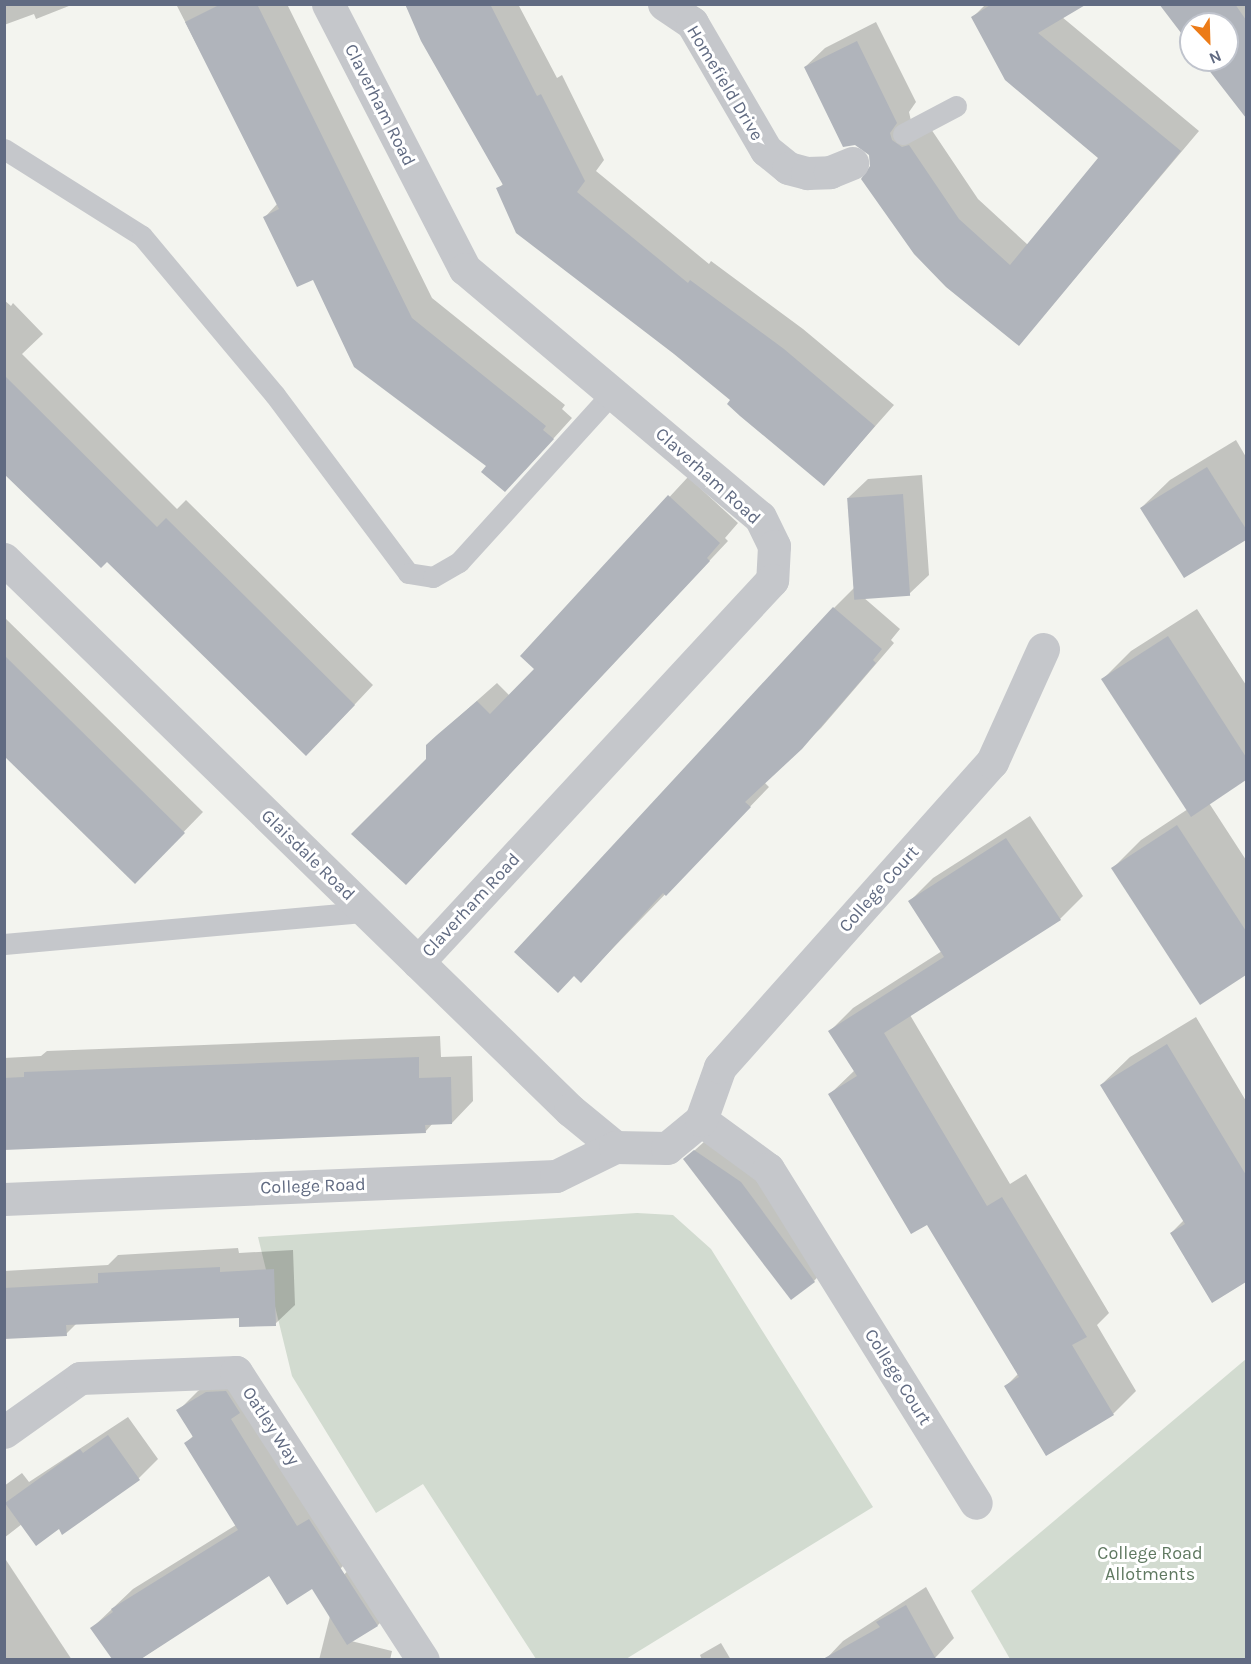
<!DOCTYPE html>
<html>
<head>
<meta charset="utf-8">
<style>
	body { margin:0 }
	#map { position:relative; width:1251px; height:1664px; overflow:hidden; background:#f3f4ef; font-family:Karla,sans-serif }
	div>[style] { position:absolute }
	.green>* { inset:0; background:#d2dbd0 }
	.shadow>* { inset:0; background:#0003 }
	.building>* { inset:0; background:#b0b4bb; transform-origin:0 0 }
	.lane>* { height:21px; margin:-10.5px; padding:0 10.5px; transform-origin:10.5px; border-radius:10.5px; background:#c5c7cb }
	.street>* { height:33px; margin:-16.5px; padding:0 16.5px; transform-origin:16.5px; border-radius:16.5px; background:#c5c7cb }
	span { translate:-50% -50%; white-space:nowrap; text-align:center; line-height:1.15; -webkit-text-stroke:6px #fff; paint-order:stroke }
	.street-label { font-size:18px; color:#616b82 }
	.park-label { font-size:18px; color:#607961 }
	.frame { position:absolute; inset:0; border:6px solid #616b82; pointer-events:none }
	.north { position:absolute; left:1179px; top:12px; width:60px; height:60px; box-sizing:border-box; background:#fff; border:2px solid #c0c4cd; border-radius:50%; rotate:157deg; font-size:16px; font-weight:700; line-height:24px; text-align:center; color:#616b82 }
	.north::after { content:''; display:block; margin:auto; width:21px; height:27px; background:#ec7b17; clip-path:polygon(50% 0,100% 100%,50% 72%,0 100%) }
</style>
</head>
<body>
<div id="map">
	<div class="green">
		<i style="clip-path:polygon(637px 1213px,673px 1215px,711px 1249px,873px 1507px,626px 1659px,536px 1659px,423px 1484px,376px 1513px,292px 1376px,258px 1237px)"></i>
		<i style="clip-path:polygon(1246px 1359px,1246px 1659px,1010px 1659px,971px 1591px)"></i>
	</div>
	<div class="shadow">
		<i style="clip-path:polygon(4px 4px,74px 4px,36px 19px,34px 14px,4px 25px)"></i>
		<i style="clip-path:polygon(176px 4px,287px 4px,432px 298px,565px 405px,562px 409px,572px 418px,525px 470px,313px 278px,265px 217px,278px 203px)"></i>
		<i style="clip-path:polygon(405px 4px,518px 4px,557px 78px,562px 75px,604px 160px,596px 171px,709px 264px,711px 261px,803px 329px,894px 405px,824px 484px,498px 189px,504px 183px)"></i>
		<i style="clip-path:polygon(986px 4px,1084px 4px,1062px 17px,1199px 131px,1019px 344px,872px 166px,870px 155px,805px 67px,825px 48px,876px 22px,916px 102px,909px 112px,911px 121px,929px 126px,978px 199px,1028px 245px,1100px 158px,973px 17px)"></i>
		<i style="clip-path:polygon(1160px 4px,1246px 4px,1246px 81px,1229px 94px,1203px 60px,1227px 60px,1227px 24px,1191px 24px,1191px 44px)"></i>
		<i style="clip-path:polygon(4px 300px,11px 306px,13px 303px,43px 334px,22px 354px,177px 509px,186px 500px,373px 685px,326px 735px,4px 472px)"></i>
		<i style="clip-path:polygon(1236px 440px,1246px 457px,1246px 538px,1184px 576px,1141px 508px,1170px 480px)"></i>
		<i style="clip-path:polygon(922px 475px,929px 575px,909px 594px,863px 597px,900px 629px,891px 640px,894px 643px,821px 728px,764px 782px,769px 787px,581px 981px,834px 608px,854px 588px,848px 498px,868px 479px)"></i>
		<i style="clip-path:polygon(688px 477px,738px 523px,725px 538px,728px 541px,425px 864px,427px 745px,497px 683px,510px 696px,536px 669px,522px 656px)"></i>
		<i style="clip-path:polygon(1197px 609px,1246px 685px,1246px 779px,1209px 803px,1246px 860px,1246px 973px,1200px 1003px,1113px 868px,1141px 840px,1188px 809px,1103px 679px,1131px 651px)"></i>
		<i style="clip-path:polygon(4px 617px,203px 812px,135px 882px,4px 755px)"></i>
		<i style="clip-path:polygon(1030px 816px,1083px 896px,1060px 919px,910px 1015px,1010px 1184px,1026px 1174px,1109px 1313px,1097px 1325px,1136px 1391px,1113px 1414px,1006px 1386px,1019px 1373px,928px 1223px,830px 1094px,855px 1070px,830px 1031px,853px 1008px,942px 951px,910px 901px,933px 878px)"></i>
		<i style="clip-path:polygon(1196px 1017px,1246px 1101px,1246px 1280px,1212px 1301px,1171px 1233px,1184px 1220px,1101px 1085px,1130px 1057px)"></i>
		<i style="clip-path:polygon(440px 1036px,441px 1057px,472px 1056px,473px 1101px,452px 1123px,433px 1123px,425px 1132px,4px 1147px,4px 1058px,41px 1056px,47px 1051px)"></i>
		<i style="clip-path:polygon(705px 1141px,751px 1173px,823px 1271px,814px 1281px,685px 1159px)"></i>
		<i style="clip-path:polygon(238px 1248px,239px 1253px,293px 1250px,295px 1305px,275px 1324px,240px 1316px,77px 1323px,66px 1334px,4px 1338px,4px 1271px,108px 1265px,118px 1255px)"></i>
		<i style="clip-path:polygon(227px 1373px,360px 1549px,340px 1569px,269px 1573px,139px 1660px,114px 1660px,92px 1628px,133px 1589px,236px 1525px,186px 1443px,193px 1436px,178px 1411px,198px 1391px)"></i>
		<i style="clip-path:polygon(128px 1417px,158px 1459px,139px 1478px,59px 1527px,22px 1524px,4px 1538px,4px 1486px,22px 1473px,29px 1482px)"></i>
		<i style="clip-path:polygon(4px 1557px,72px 1660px,4px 1660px)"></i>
		<i style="clip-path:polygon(358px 1560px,397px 1606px,378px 1625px,351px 1641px,392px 1651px,390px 1660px,319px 1660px,339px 1580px)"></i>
		<i style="clip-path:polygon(926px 1587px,954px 1638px,935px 1658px,825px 1660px,843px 1641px)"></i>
		<i style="clip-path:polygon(721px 1643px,731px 1660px,702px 1660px,700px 1655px)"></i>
	</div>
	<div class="building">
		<i style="clip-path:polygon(221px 4px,257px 4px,412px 318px,546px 426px,543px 430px,554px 439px,505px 492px,481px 472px,486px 466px,354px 367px,313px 280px,297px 287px,263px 217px,279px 209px,185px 22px)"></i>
		<i style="clip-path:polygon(405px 4px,490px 4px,537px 96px,541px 94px,585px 181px,577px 192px,688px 283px,690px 280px,784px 349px,875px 426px,824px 486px,740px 416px,727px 404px,730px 400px,674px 354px,516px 233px,496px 188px,503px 185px,421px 41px)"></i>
		<i style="clip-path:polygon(992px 4px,1087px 4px,1038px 33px,1181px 151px,1019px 346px,946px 287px,914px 254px,861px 179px,870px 166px,869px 155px,855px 145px,843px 147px,804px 67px,857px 41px,897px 123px,890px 133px,892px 140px,902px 147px,909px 145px,959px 219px,1010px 265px,1098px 158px,1005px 80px,971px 17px)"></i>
		<i style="clip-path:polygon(1159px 4px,1235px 4px,1246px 20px,1246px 118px,1201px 60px,1227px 60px,1227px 24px,1191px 24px,1191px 46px)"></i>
		<i style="clip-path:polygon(4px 375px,157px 527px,166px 518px,355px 705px,306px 756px,107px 562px,101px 568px,4px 474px)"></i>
		<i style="clip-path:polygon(1207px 467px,1246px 529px,1246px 540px,1184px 578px,1140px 508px)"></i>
		<i style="left:903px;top:494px;width:102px;height:56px;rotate:86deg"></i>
		<i style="clip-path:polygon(668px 495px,720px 543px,707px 558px,710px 561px,406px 885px,351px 834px,426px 759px,426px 745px,437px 735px,477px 701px,490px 714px,534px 669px,520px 656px)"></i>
		<i style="clip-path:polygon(833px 607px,882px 649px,873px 660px,876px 663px,802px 749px,745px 802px,751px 807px,666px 896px,663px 893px,581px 983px,574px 976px,558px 993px,514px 952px)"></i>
		<i style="clip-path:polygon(1168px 636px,1246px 757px,1246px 780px,1191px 817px,1101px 679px)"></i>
		<i style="clip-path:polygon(4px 655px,185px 833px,135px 884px,4px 756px)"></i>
		<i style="clip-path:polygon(1177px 825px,1246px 931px,1246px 975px,1200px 1005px,1111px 868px)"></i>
		<i style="clip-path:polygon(1006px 838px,1061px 920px,884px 1033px,987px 1206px,1002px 1197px,1087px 1337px,1072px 1345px,1114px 1415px,1046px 1456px,1004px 1386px,1019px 1377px,927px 1225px,911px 1234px,828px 1094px,857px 1076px,828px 1031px,944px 957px,908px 901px)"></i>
		<i style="clip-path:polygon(1167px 1044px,1246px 1175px,1246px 1282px,1212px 1303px,1170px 1233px,1185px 1224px,1100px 1085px)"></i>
		<i style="clip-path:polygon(419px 1057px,419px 1078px,451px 1077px,452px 1124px,425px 1125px,426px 1133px,4px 1150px,4px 1078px,24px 1077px,24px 1072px)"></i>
		<i style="clip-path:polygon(694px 1150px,741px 1182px,815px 1282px,791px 1300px,683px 1159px)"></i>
		<i style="clip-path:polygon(220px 1267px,220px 1272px,274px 1269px,276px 1326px,239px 1327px,239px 1318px,66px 1325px,67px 1336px,4px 1339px,4px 1288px,98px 1283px,98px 1273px)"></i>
		<i style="clip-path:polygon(226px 1391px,240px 1413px,231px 1419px,297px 1526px,309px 1519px,378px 1626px,347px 1645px,312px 1589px,287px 1605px,269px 1576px,141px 1659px,112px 1659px,90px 1628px,113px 1612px,111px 1609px,238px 1530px,184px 1443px,193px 1437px,176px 1410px,206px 1392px)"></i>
		<i style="clip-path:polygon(108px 1435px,140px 1480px,62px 1535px,59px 1529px,36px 1546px,5px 1503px,80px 1449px,83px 1453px)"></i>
		<i style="clip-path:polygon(906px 1605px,936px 1659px,823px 1659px,880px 1627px,876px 1622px)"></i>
	</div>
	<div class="lane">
		<i style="left:903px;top:134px;width:60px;rotate:-27.8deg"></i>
		<i style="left:4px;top:149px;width:163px;rotate:32.2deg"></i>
		<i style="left:142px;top:236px;width:207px;rotate:50.1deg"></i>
		<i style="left:275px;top:395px;width:222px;rotate:53.2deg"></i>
		<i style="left:408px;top:573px;width:25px;rotate:9deg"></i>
		<i style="left:433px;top:577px;width:30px;rotate:-30deg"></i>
		<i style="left:459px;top:562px;width:228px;rotate:-47.8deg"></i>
		<i style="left:4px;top:944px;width:363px;rotate:-5.1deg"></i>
	</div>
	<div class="street">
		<i style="left:328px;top:4px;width:298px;rotate:62.7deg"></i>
		<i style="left:465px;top:269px;width:385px;rotate:40.1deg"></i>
		<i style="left:760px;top:517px;width:32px;rotate:64deg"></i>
		<i style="left:774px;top:546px;width:34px;rotate:93deg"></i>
		<i style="left:772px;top:580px;width:521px;rotate:132.82deg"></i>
		<i style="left:664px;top:4px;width:34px;rotate:34deg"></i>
		<i style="left:692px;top:23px;width:147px;rotate:59.8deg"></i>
		<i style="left:766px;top:150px;width:28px;rotate:39deg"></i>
		<i style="left:788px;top:168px;width:20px;rotate:15deg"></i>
		<i style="left:807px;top:173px;width:23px;rotate:-2deg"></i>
		<i style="left:830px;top:172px;width:24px;rotate:-22deg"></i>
		<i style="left:4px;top:559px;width:790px;rotate:44.23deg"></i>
		<i style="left:570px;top:1110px;width:58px;rotate:39.4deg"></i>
		<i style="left:701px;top:1120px;width:83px;rotate:36.2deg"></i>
		<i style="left:768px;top:1169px;width:393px;rotate:58.1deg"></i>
		<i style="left:4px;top:1199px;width:552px;rotate:-2.39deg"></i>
		<i style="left:556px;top:1176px;width:66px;rotate:-26.2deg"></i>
		<i style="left:615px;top:1147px;width:52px;rotate:1.1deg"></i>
		<i style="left:667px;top:1148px;width:44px;rotate:-39.5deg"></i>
		<i style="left:701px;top:1120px;width:56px;rotate:-70.3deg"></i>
		<i style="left:720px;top:1067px;width:409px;rotate:-48.3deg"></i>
		<i style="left:992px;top:762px;width:124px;rotate:-65.7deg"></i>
		<i style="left:4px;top:1432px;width:93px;rotate:-35.4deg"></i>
		<i style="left:80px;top:1378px;width:156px;rotate:-2.2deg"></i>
		<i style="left:236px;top:1372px;width:343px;rotate:57deg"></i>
	</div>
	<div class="street-label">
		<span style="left:725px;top:83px;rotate:59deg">Homefield Drive</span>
		<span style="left:380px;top:105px;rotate:63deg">Claverham Road</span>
		<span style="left:708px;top:476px;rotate:42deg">Claverham Road</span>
		<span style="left:308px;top:855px;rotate:44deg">Glaisdale Road</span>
		<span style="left:879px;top:889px;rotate:-48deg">College Court</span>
		<span style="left:471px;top:905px;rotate:-47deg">Claverham Road</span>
		<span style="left:313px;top:1186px;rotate:-2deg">College Road</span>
		<span style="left:898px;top:1377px;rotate:58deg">College Court</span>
		<span style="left:271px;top:1426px;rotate:57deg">Oatley Way</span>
	</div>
	<div class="park-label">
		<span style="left:1150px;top:1564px">College Road<br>Allotments</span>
	</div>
	<div class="frame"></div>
	<div class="north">N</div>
</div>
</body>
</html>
